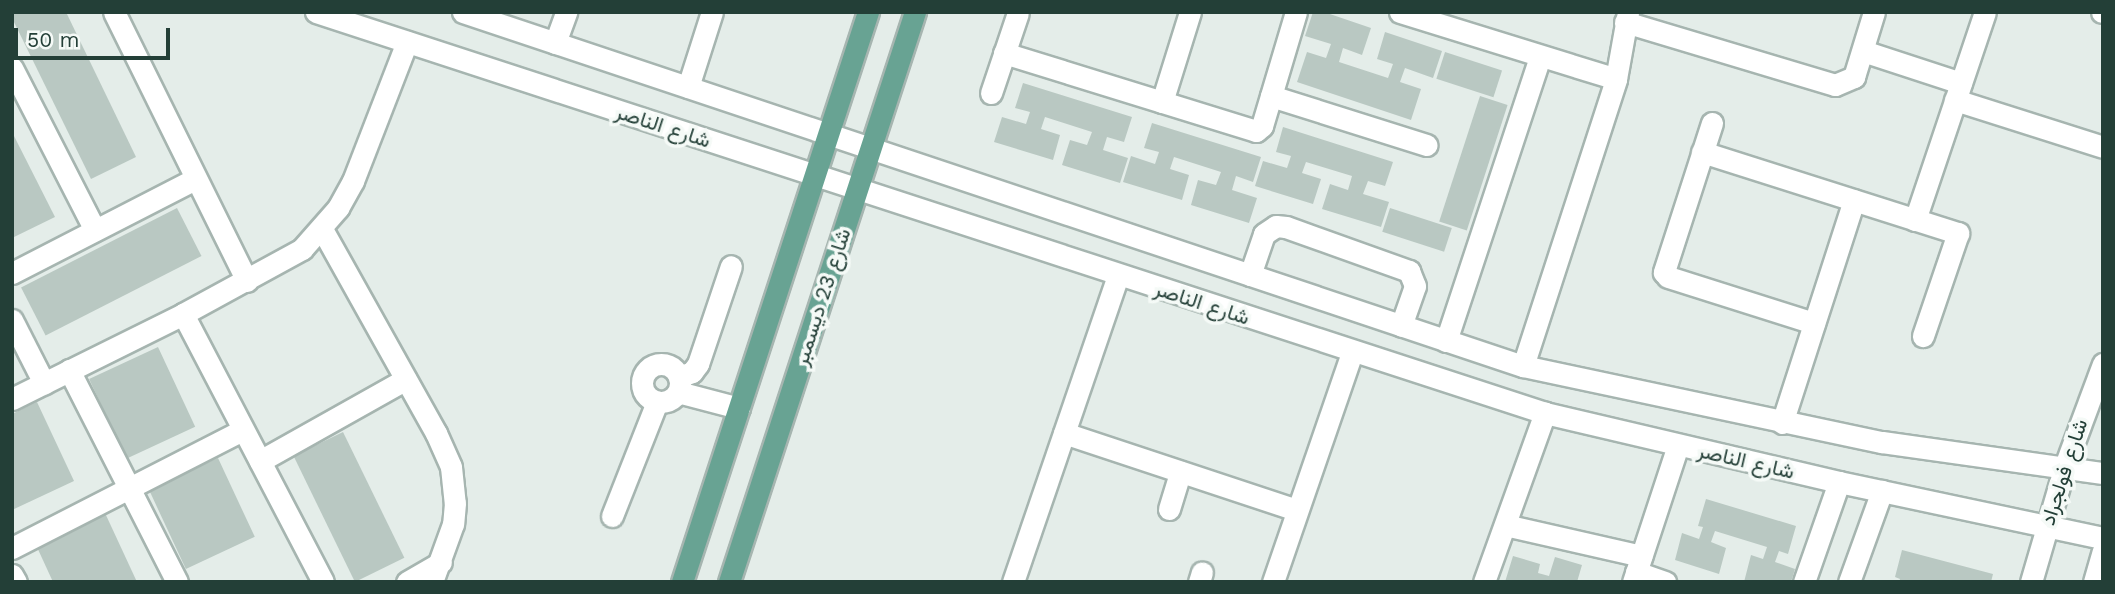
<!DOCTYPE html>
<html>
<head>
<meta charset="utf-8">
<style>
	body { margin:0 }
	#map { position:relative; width:2115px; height:594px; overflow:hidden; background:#e4ede9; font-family:"Work Sans",Vazirmatn,sans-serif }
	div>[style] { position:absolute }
	.building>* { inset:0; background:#b9c8c2; transform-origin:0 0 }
	.roads { filter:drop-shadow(2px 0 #a6b5b0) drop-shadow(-2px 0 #a6b5b0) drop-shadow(0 2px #a6b5b0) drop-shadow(0 -2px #a6b5b0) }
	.minor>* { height:21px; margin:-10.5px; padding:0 10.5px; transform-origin:10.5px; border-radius:10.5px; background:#fff }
	.minor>.ring { margin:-10.5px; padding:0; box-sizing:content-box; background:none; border:21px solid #fff; border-radius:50% }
	.major>* { height:21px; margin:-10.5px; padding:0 10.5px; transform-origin:10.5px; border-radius:10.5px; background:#68a393 }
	span { translate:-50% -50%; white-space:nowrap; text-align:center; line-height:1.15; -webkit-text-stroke:7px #f5faf7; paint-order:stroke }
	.street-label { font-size:21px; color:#233f37 }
	.frame { position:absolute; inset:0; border:14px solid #233f37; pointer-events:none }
	.scale { position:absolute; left:14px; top:28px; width:156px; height:32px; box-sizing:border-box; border:4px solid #233f37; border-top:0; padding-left:9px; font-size:21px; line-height:24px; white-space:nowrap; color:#233f37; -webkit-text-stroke:5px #f5faf7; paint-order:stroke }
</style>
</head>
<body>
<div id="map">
	<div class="building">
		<i style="clip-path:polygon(12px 12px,66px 12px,136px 157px,91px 179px,12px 18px)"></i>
		<i style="clip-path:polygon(1313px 12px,1324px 12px,1371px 28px,1362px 55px,1343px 48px,1339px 62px,1388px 78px,1393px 64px,1377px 59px,1385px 32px,1442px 51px,1433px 78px,1405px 68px,1400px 82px,1421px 89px,1411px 120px,1297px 82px,1307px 52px,1326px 58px,1331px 44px,1305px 36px)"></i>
		<i style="left:1445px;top:52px;width:60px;height:28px;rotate:18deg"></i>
		<i style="clip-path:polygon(1023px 83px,1132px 117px,1124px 142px,1107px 137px,1103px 150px,1128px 158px,1120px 183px,1062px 165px,1070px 140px,1087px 145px,1092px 132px,1045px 117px,1041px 129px,1060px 135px,1053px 160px,994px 142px,1002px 117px,1026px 124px,1030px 112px,1015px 108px)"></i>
		<i style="left:1480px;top:96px;width:29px;height:132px;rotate:18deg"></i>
		<i style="clip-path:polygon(1152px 123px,1261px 157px,1253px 182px,1236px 176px,1232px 190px,1257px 198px,1249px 223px,1191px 205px,1198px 180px,1216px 185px,1221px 172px,1174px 157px,1170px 169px,1189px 175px,1182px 200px,1123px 182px,1131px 156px,1155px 164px,1159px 152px,1144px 148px)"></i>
		<i style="clip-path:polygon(1283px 127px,1393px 162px,1385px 186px,1368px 181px,1363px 194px,1389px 202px,1381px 227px,1322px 209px,1330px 184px,1348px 190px,1352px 176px,1306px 162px,1302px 173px,1321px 179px,1313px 204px,1255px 186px,1263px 161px,1287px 168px,1291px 156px,1276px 152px)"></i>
		<i style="clip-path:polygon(12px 132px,55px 217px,12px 238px)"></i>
		<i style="left:177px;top:208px;width:54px;height:175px;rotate:63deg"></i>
		<i style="left:1390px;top:208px;width:65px;height:25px;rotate:18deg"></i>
		<i style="left:158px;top:347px;width:88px;height:76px;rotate:65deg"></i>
		<i style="clip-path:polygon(37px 402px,74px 481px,12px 510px,12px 414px)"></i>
		<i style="left:343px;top:432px;width:140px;height:55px;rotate:64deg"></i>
		<i style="left:218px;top:458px;width:87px;height:76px;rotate:65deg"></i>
		<i style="clip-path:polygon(1706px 499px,1796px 526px,1788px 554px,1779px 551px,1775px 562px,1795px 569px,1791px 582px,1744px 582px,1751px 555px,1763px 559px,1767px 547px,1715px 531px,1711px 542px,1726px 548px,1719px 574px,1675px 560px,1682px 533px,1699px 539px,1703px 527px,1698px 526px)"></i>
		<i style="clip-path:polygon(105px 513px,137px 582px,53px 582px,36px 545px)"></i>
		<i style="clip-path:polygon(1902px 550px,1993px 574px,1991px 582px,1899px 582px,1900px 579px,1895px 577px)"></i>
		<i style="clip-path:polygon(1513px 556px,1540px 564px,1538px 573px,1549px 576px,1555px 557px,1582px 565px,1577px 582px,1505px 582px)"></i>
	</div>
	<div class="roads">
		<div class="minor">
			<i style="left:114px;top:12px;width:300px;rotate:63.7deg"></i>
			<i style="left:316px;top:12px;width:1293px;rotate:18.07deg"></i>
			<i style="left:1545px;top:413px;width:302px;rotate:13.2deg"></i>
			<i style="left:1839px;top:482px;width:270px;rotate:12deg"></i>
			<i style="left:463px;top:12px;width:1118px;rotate:18.47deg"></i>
			<i style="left:1523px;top:366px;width:367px;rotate:12deg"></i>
			<i style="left:1882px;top:442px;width:223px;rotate:8deg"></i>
			<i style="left:1400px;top:12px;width:226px;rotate:17.2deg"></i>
			<i style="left:2102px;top:12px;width:1px"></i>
			<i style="left:1625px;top:22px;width:219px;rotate:16.7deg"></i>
			<i style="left:1835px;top:85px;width:21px;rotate:-23deg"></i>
			<i style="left:1854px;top:77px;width:68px;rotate:-72.9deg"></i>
			<i style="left:555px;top:43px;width:33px;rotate:-70deg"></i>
			<i style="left:1863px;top:51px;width:103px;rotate:18.1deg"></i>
			<i style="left:1004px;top:53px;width:264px;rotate:17.2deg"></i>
			<i style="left:1256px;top:131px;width:8px;rotate:-40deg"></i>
			<i style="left:1262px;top:126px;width:119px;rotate:-73.4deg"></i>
			<i style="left:12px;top:68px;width:182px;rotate:62.9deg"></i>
			<i style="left:688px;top:87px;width:79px;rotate:-72.3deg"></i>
			<i style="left:991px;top:93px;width:84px;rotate:-71.4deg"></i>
			<i style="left:1271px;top:96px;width:163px;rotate:17.5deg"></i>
			<i style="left:1955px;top:100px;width:155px;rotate:17.6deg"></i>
			<i style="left:1162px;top:102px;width:94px;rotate:-72.7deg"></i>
			<i style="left:1712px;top:123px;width:157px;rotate:107.9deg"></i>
			<i style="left:1664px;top:272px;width:6px;rotate:51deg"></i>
			<i style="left:1668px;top:277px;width:153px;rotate:17.5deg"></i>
			<i style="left:1702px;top:152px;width:269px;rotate:17.6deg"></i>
			<i style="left:1958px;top:233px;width:109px;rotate:108.8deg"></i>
			<i style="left:1915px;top:220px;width:219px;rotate:-71.4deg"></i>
			<i style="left:322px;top:229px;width:234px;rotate:60.8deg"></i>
			<i style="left:436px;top:433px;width:37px;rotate:66deg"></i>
			<i style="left:451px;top:467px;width:36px;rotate:84deg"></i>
			<i style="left:455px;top:503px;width:21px;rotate:95deg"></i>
			<i style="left:453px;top:524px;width:62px;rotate:109.9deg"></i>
			<i style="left:12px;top:273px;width:206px;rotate:-27.2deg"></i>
			<i style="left:1250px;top:275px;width:43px;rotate:-71.1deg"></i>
			<i style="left:1264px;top:234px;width:14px;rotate:-34deg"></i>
			<i style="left:1276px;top:226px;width:10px;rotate:6deg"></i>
			<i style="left:1286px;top:227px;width:131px;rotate:19.7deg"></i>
			<i style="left:1409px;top:271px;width:16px;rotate:68deg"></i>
			<i style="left:1415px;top:286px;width:42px;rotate:109.3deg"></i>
			<i style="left:183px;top:314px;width:302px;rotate:62.4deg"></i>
			<i style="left:12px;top:320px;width:71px;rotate:63.1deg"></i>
			<i style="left:1446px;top:341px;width:300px;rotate:-71.7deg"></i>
			<i class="ring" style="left:642px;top:364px;width:17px;height:17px"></i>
			<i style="left:1523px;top:366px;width:302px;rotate:-72deg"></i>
			<i style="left:1616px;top:79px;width:68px;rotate:-79.8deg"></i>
			<i style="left:69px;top:370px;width:238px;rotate:63deg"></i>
			<i style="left:679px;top:377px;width:14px;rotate:-21deg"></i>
			<i style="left:692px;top:372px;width:10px;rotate:-53deg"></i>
			<i style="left:698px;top:364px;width:103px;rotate:-71.4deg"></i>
			<i style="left:678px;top:392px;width:63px;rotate:14.7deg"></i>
			<i style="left:12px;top:399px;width:191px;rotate:-26.4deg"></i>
			<i style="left:183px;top:314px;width:136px;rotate:-28.6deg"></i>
			<i style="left:302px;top:249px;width:55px;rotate:-48.7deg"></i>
			<i style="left:338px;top:208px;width:31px;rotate:-61deg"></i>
			<i style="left:353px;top:181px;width:149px;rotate:-68.8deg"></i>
			<i style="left:1782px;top:423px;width:234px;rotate:-72.1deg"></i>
			<i style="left:1064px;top:433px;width:245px;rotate:18.3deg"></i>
			<i style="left:260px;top:461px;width:167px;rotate:-29.3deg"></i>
			<i style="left:1169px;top:509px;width:39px;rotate:-73deg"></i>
			<i style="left:612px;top:516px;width:123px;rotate:-68.5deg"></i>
			<i style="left:1505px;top:525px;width:140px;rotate:12.8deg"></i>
			<i style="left:12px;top:548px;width:259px;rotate:-27.1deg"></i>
			<i style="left:1636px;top:572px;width:31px;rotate:19deg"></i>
			<i style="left:12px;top:575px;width:8px;rotate:60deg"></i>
			<i style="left:407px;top:582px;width:39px;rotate:-30deg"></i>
			<i style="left:1013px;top:582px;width:324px;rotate:-71.1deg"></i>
			<i style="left:1199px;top:582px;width:10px;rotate:-73deg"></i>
			<i style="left:1273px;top:582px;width:243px;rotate:-71deg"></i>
			<i style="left:1484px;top:582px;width:180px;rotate:-70.2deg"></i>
			<i style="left:1633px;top:582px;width:144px;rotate:-71.8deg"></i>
			<i style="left:1804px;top:582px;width:106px;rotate:-70.7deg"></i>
			<i style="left:1849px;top:582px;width:97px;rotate:-70.1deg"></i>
			<i style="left:2031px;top:582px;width:121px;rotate:-73.7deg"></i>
			<i style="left:2065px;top:466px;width:109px;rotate:-69.6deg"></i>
			<i style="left:2094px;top:582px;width:32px;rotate:-74deg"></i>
		</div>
		<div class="major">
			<i style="left:682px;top:582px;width:600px;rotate:-71.93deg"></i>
			<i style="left:729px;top:582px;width:600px;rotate:-71.93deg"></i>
		</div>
	</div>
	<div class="street-label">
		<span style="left:663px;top:126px;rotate:18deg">شارع الناصر</span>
		<span style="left:822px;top:297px;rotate:-72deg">شارع 23 ديسمبر</span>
		<span style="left:1202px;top:303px;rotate:18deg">شارع الناصر</span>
		<span style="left:1746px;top:461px;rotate:13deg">شارع الناصر</span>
		<span style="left:2064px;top:472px;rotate:-72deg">شارع فولجراد</span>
	</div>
	<div class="frame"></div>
	<div class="scale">50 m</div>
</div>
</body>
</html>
